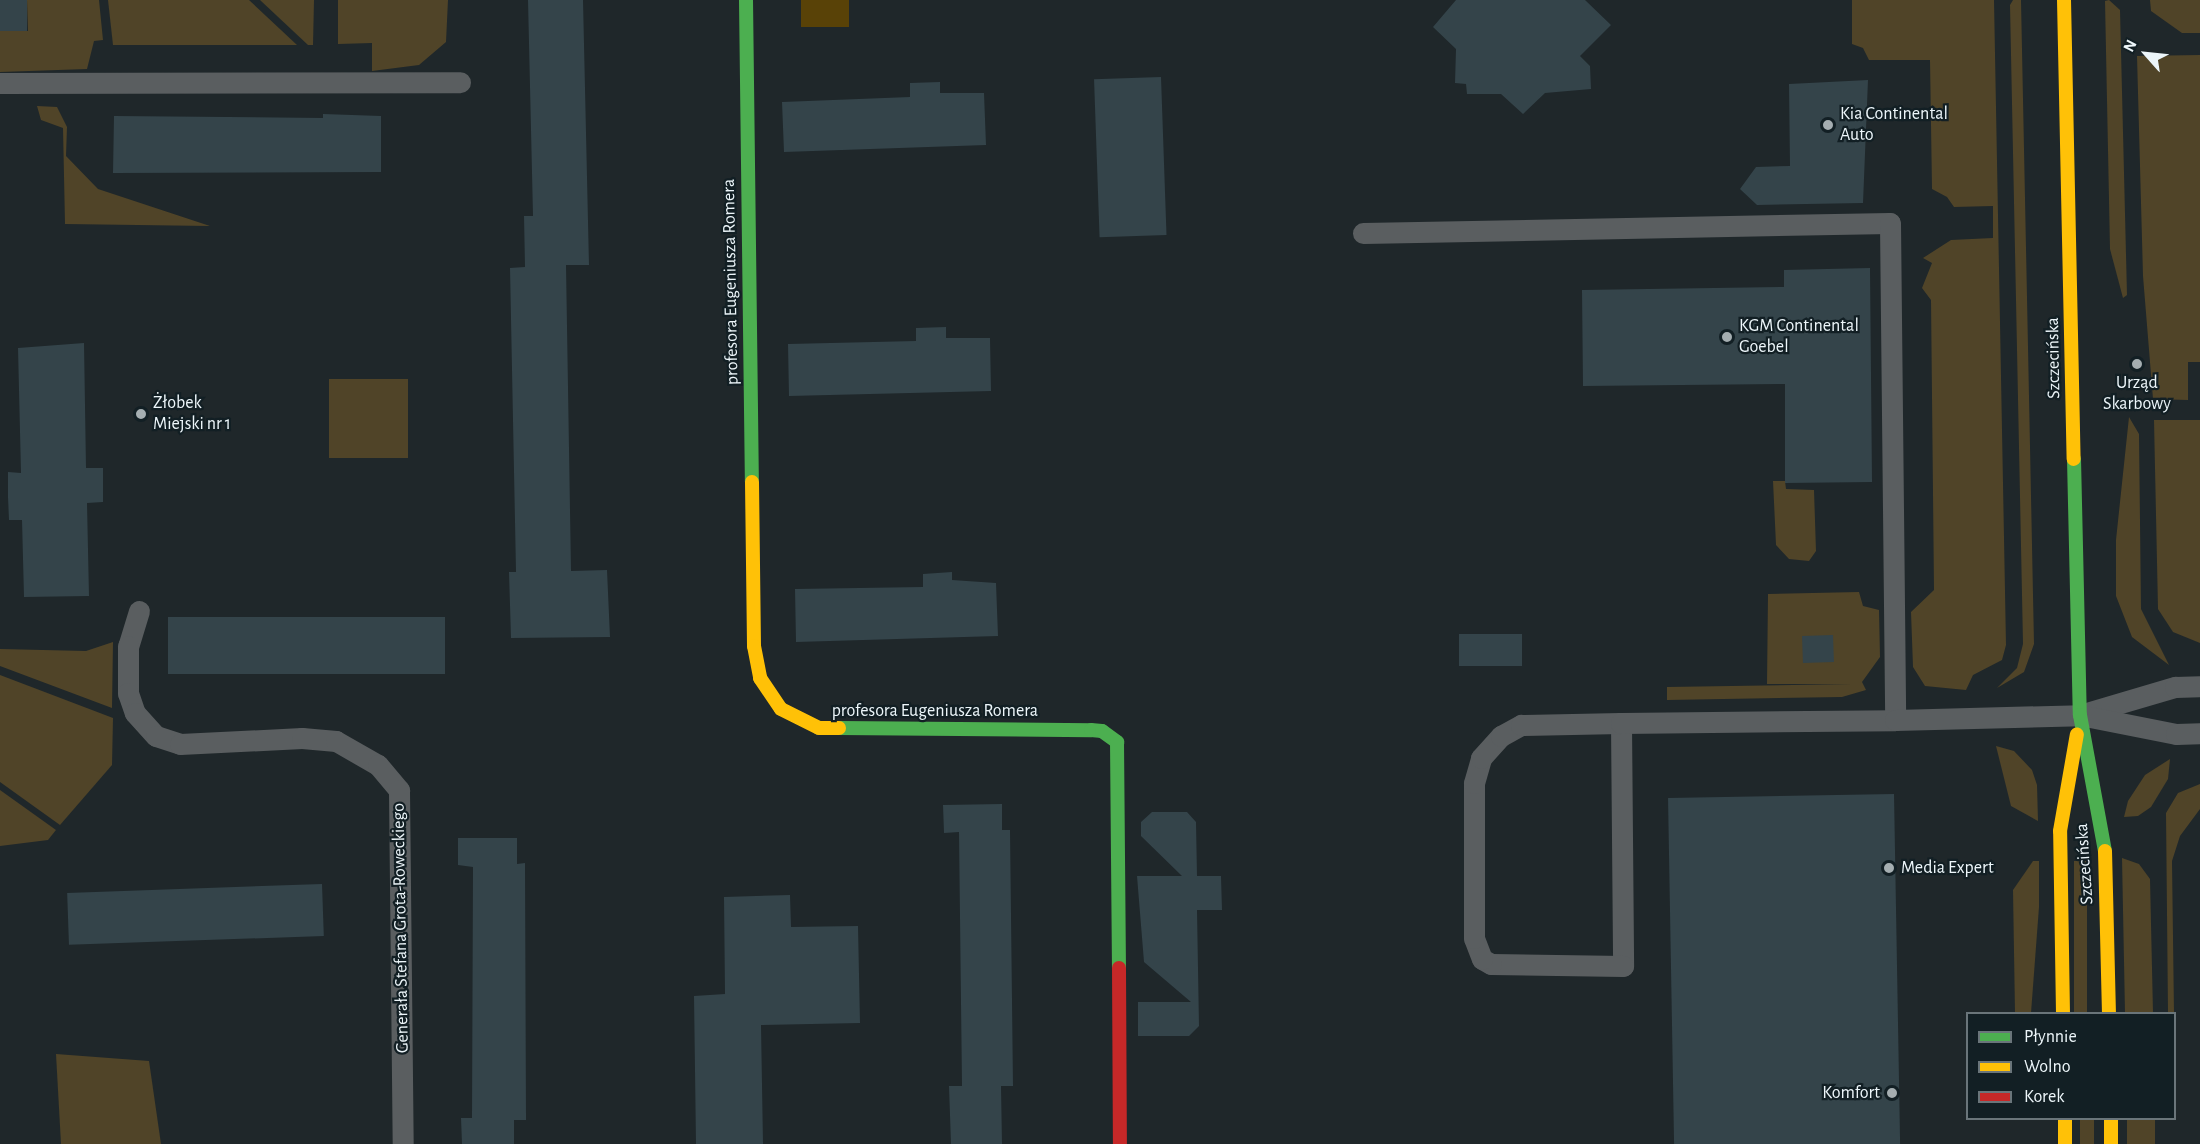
<!DOCTYPE html>
<html>
<head>
<meta charset="utf-8">
<style>
	body { margin:0 }
	#map { position:relative; width:2200px; height:1144px; overflow:hidden; background:#1f272a; font-family:"Alegreya Sans",sans-serif }
	div>[style] { position:absolute }
	.green>* { inset:0; background:#504428; transform-origin:0 0 }
	.forest>* { inset:0; background:#594207; transform-origin:0 0 }
	.building>* { inset:0; background:#34444a; transform-origin:0 0 }
	.lane>* { height:21px; margin:-10.5px; padding:0 10.5px; transform-origin:10.5px; border-radius:10.5px; background:#5a5e60 }
	.fast>* { height:14px; margin:-7px; padding:0 7px; transform-origin:7px; border-radius:7px; background:#4caf50 }
	.slow>* { height:14px; margin:-7px; padding:0 7px; transform-origin:7px; border-radius:7px; background:#ffc107 }
	.jam>* { height:14px; margin:-7px; padding:0 7px; transform-origin:7px; border-radius:7px; background:#c62828 }
	.dots>* { width:16px; height:16px; translate:-50% -50%; box-sizing:border-box; border:3px solid #121f24; border-radius:50% }
	span { translate:-50% -50%; white-space:nowrap; text-align:center; line-height:1.15; -webkit-text-stroke:4.5px #121f24; paint-order:stroke }
	.poi-label { font-size:18px; color:#edf6fa }
	.left { translate:0 -50%; text-align:left }
	.right { translate:-100% -50%; text-align:right }
	.street-label { font-size:18px; color:#edf6fa }
	.legend { position:absolute; left:1966px; top:1012px; width:210px; height:108px; box-sizing:border-box; background:#121f24; border:2px solid #6a757a; margin:0; padding:8px 10px; list-style:none; font-size:18px; color:#edf6fa }
	.legend li { display:flex; align-items:center; gap:12px; height:30px }
	.legend b { width:30px; border:2px solid #6a757a }
	.north { position:absolute; left:2116px; top:24px; width:60px; height:60px; -webkit-text-stroke:4px #121f24; paint-order:stroke; rotate:297deg; font-size:16px; font-weight:700; line-height:24px; text-align:center; color:#edf6fa }
	.north::after { content:''; display:block; margin:auto; width:21px; height:27px; background:#edf6fa; clip-path:polygon(50% 0,100% 100%,50% 72%,0 100%) }
</style>
</head>
<body>
<div id="map">
	<div class="green">
		<i style="clip-path:polygon(27px 0,99px 0,103px 40px,94px 41px,87px 69px,0 72px,0 31px,28px 31px)"></i>
		<i style="clip-path:polygon(108px 0,249px 0,297px 45px,113px 45px)"></i>
		<i style="clip-path:polygon(260px 0,314px 0,313px 45px,308px 45px)"></i>
		<i style="clip-path:polygon(338px 0,448px 0,446px 42px,419px 65px,372px 71px,372px 43px,338px 44px)"></i>
		<i style="clip-path:polygon(1852px 0,1994px 0,2006px 645px,2002px 660px,1973px 675px,1966px 690px,1925px 686px,1913px 667px,1911px 612px,1934px 590px,1931px 300px,1922px 288px,1932px 263px,1923px 258px,1951px 240px,1993px 238px,1993px 206px,1954px 207px,1947px 197px,1932px 189px,1930px 60px,1869px 60px,1863px 48px,1852px 44px)"></i>
		<i style="clip-path:polygon(2013px 0,2021px 0,2034px 644px,2024px 672px,1997px 688px,2017px 668px,2023px 644px,2010px 5px)"></i>
		<i style="clip-path:polygon(2109px 0,2120px 10px,2127px 295px,2123px 298px,2110px 249px,2105px 1px)"></i>
		<i style="clip-path:polygon(2150px 0,2200px 0,2200px 33px,2182px 33px,2151px 11px)"></i>
		<i style="clip-path:polygon(2200px 55px,2200px 362px,2188px 362px,2188px 400px,2153px 399px,2143px 276px,2137px 56px)"></i>
		<i style="clip-path:polygon(37px 106px,57px 107px,67px 127px,66px 156px,98px 189px,210px 226px,65px 224px,63px 128px,41px 120px)"></i>
		<i style="left:329px;top:379px;width:79px;height:79px"></i>
		<i style="clip-path:polygon(2129px 417px,2139px 434px,2141px 609px,2169px 665px,2132px 637px,2116px 596px,2116px 540px)"></i>
		<i style="clip-path:polygon(2154px 420px,2200px 420px,2200px 643px,2173px 632px,2158px 609px)"></i>
		<i style="clip-path:polygon(1773px 481px,1785px 481px,1786px 489px,1814px 490px,1816px 551px,1809px 561px,1789px 559px,1776px 545px)"></i>
		<i style="clip-path:polygon(1859px 592px,1863px 606px,1879px 610px,1880px 657px,1862px 682px,1866px 690px,1842px 697px,1667px 700px,1667px 687px,1852px 684px,1767px 684px,1768px 594px)"></i>
		<i style="clip-path:polygon(113px 642px,112px 708px,0 666px,0 649px,86px 651px)"></i>
		<i style="clip-path:polygon(0 675px,113px 718px,112px 765px,60px 825px,0 782px)"></i>
		<i style="clip-path:polygon(1996px 746px,2014px 751px,2032px 770px,2037px 785px,2038px 821px,2011px 806px)"></i>
		<i style="clip-path:polygon(2170px 759px,2168px 779px,2151px 807px,2138px 816px,2124px 817px,2128px 801px,2145px 775px)"></i>
		<i style="clip-path:polygon(2200px 784px,2200px 809px,2180px 836px,2172px 861px,2174px 1013px,2168px 1013px,2166px 813px,2178px 793px)"></i>
		<i style="clip-path:polygon(0 790px,56px 830px,48px 840px,0 846px)"></i>
		<i style="clip-path:polygon(2122px 858px,2139px 864px,2150px 879px,2153px 1013px,2125px 1013px)"></i>
		<i style="clip-path:polygon(2033px 861px,2039px 861px,2039px 907px,2031px 1013px,2015px 1013px,2013px 890px)"></i>
		<i style="left:2074px;top:861px;width:13px;height:152px"></i>
		<i style="clip-path:polygon(56px 1054px,149px 1061px,161px 1144px,61px 1144px)"></i>
		<i style="left:2080px;top:1119px;width:14px;height:25px"></i>
		<i style="left:2127px;top:1119px;width:28px;height:25px"></i>
	</div>
	<div class="forest">
		<i style="left:801px;top:0;width:48px;height:27px"></i>
	</div>
	<div class="building">
		<i style="left:0;top:0;width:27px;height:31px"></i>
		<i style="clip-path:polygon(528px 0,583px 0,589px 265px,566px 265px,571px 571px,607px 570px,610px 637px,511px 638px,509px 572px,516px 572px,510px 268px,525px 267px,524px 216px,533px 216px)"></i>
		<i style="clip-path:polygon(1456px 0,1585px 0,1611px 25px,1580px 56px,1590px 66px,1591px 89px,1545px 93px,1523px 114px,1501px 94px,1467px 94px,1466px 84px,1455px 83px,1456px 49px,1433px 27px)"></i>
		<i style="left:1161px;top:77px;width:158px;height:67px;rotate:88deg"></i>
		<i style="clip-path:polygon(1868px 80px,1863px 203px,1757px 205px,1740px 189px,1756px 167px,1790px 166px,1789px 84px)"></i>
		<i style="clip-path:polygon(940px 82px,940px 93px,984px 93px,986px 145px,784px 152px,782px 102px,910px 97px,910px 83px)"></i>
		<i style="clip-path:polygon(323px 114px,381px 116px,381px 172px,113px 173px,114px 116px,323px 118px)"></i>
		<i style="clip-path:polygon(1870px 268px,1872px 482px,1785px 483px,1785px 384px,1583px 386px,1582px 290px,1784px 287px,1784px 270px)"></i>
		<i style="clip-path:polygon(946px 327px,946px 338px,990px 338px,991px 391px,789px 396px,788px 344px,916px 341px,916px 328px)"></i>
		<i style="clip-path:polygon(84px 343px,86px 468px,103px 468px,103px 502px,87px 503px,89px 596px,24px 597px,22px 520px,9px 520px,8px 497px,8px 472px,21px 473px,18px 348px)"></i>
		<i style="clip-path:polygon(952px 572px,952px 580px,996px 583px,998px 636px,796px 642px,795px 589px,923px 587px,923px 574px)"></i>
		<i style="left:445px;top:617px;width:57px;height:277px;rotate:90deg"></i>
		<i style="left:1522px;top:634px;width:32px;height:63px;rotate:90deg"></i>
		<i style="left:1833px;top:635px;width:27px;height:31px;rotate:88deg"></i>
		<i style="left:1894px;top:794px;width:350px;height:226px;rotate:89deg"></i>
		<i style="clip-path:polygon(1002px 804px,1002px 830px,1010px 830px,1013px 1086px,1001px 1086px,1002px 1144px,951px 1144px,949px 1086px,962px 1086px,959px 832px,944px 833px,943px 805px)"></i>
		<i style="clip-path:polygon(1152px 812px,1187px 812px,1196px 822px,1197px 876px,1221px 876px,1222px 910px,1197px 910px,1199px 1026px,1189px 1036px,1138px 1036px,1138px 1002px,1191px 1002px,1144px 962px,1137px 876px,1182px 876px,1141px 836px,1141px 822px)"></i>
		<i style="clip-path:polygon(458px 838px,517px 838px,517px 864px,525px 863px,526px 1120px,514px 1120px,514px 1144px,462px 1144px,461px 1118px,472px 1118px,473px 867px,458px 865px)"></i>
		<i style="left:322px;top:884px;width:52px;height:255px;rotate:88deg"></i>
		<i style="clip-path:polygon(790px 895px,791px 927px,858px 926px,860px 1023px,761px 1025px,763px 1144px,696px 1144px,694px 996px,725px 994px,724px 897px)"></i>
	</div>
	<div class="lane">
		<i style="left:0;top:83px;width:460px;rotate:-0.1deg"></i>
		<i style="left:1363px;top:233px;width:527px;rotate:-1.09deg"></i>
		<i style="left:1890px;top:223px;width:497px;rotate:89.4deg"></i>
		<i style="left:139px;top:611px;width:37px;rotate:107deg"></i>
		<i style="left:128px;top:646px;width:47px;rotate:90deg"></i>
		<i style="left:128px;top:693px;width:21px;rotate:71deg"></i>
		<i style="left:135px;top:713px;width:31px;rotate:48deg"></i>
		<i style="left:156px;top:736px;width:25px;rotate:18deg"></i>
		<i style="left:180px;top:744px;width:122px;rotate:-2.8deg"></i>
		<i style="left:302px;top:738px;width:34px;rotate:5deg"></i>
		<i style="left:336px;top:741px;width:48px;rotate:29.7deg"></i>
		<i style="left:378px;top:765px;width:33px;rotate:50deg"></i>
		<i style="left:399px;top:790px;width:354px;rotate:89.4deg"></i>
		<i style="left:2083px;top:714px;width:96px;rotate:-16.4deg"></i>
		<i style="left:2175px;top:687px;width:25px;rotate:-2deg"></i>
		<i style="left:1621px;top:723px;width:243px;rotate:89.5deg"></i>
		<i style="left:1623px;top:966px;width:132px;rotate:-179.1deg"></i>
		<i style="left:1491px;top:964px;width:10px;rotate:-151deg"></i>
		<i style="left:1482px;top:959px;width:22px;rotate:-111deg"></i>
		<i style="left:1474px;top:938px;width:155px;rotate:-90deg"></i>
		<i style="left:1474px;top:783px;width:26px;rotate:-74deg"></i>
		<i style="left:1481px;top:758px;width:30px;rotate:-48deg"></i>
		<i style="left:1501px;top:736px;width:23px;rotate:-29deg"></i>
		<i style="left:1521px;top:725px;width:100px;rotate:-1.1deg"></i>
		<i style="left:1621px;top:723px;width:274px;rotate:-0.6deg"></i>
		<i style="left:1895px;top:720px;width:185px;rotate:-1.5deg"></i>
		<i style="left:2080px;top:715px;width:98px;rotate:11.2deg"></i>
		<i style="left:2176px;top:734px;width:24px;rotate:-2deg"></i>
	</div>
	<div class="fast">
		<i style="left:746px;top:0;width:482px;rotate:89.3deg"></i>
		<i style="left:2074px;top:459px;width:256px;rotate:88.7deg"></i>
		<i style="left:2080px;top:715px;width:138px;rotate:79.6deg"></i>
		<i style="left:839px;top:728px;width:252px;rotate:0.5deg"></i>
		<i style="left:1091px;top:730px;width:11px;rotate:5deg"></i>
		<i style="left:1102px;top:731px;width:19px;rotate:36deg"></i>
		<i style="left:1117px;top:742px;width:226px;rotate:89.5deg"></i>
	</div>
	<div class="slow">
		<i style="left:2064px;top:0;width:459px;rotate:88.8deg"></i>
		<i style="left:752px;top:482px;width:164px;rotate:89.3deg"></i>
		<i style="left:754px;top:646px;width:33px;rotate:79deg"></i>
		<i style="left:760px;top:678px;width:37px;rotate:56deg"></i>
		<i style="left:781px;top:709px;width:42px;rotate:26.6deg"></i>
		<i style="left:819px;top:728px;width:20px"></i>
		<i style="left:2105px;top:851px;width:163px;rotate:88.6deg"></i>
		<i style="left:2063px;top:1014px;width:183px;rotate:-90.9deg"></i>
		<i style="left:2060px;top:831px;width:98px;rotate:-80.1deg"></i>
		<i style="left:2065px;top:1118px;width:26px;rotate:90deg"></i>
		<i style="left:2111px;top:1118px;width:26px;rotate:90deg"></i>
	</div>
	<div class="jam">
		<i style="left:1119px;top:968px;width:176px;rotate:89.7deg"></i>
	</div>
	<div class="dots">
		<i style="left:1828px;top:125px;background:#a5aeb1"></i>
		<i style="left:1727px;top:337px;background:#a5aeb1"></i>
		<i style="left:2137px;top:364px;background:#a5aeb1"></i>
		<i style="left:141px;top:414px;background:#a5aeb1"></i>
		<i style="left:1889px;top:868px;background:#a5aeb1"></i>
		<i style="left:1892px;top:1093px;background:#a5aeb1"></i>
	</div>
	<div class="poi-label">
		<span class="left" style="left:1840px;top:125px">Kia Continental<br>Auto</span>
		<span class="left" style="left:1739px;top:337px">KGM Continental<br>Goebel</span>
		<span style="left:2137px;top:394px">Urząd<br>Skarbowy</span>
		<span class="left" style="left:153px;top:414px">Żłobek<br>Miejski nr 1</span>
		<span class="left" style="left:1901px;top:868px">Media Expert</span>
		<span class="right" style="left:1880px;top:1093px">Komfort</span>
	</div>
	<div class="street-label">
		<span style="left:731px;top:282px;rotate:-91deg">profesora Eugeniusza Romera</span>
		<span style="left:2054px;top:358px;rotate:-91deg">Szczecińska</span>
		<span style="left:935px;top:711px">profesora Eugeniusza Romera</span>
		<span style="left:2085px;top:864px;rotate:-94deg">Szczecińska</span>
		<span style="left:401px;top:928px;rotate:-91deg">Generała Stefana Grota-Roweckiego</span>
	</div>
	<ul class="legend">
	<li><b style="height:8px;background:#4caf50"></b>Płynnie</li>
	<li><b style="height:8px;background:#ffc107"></b>Wolno</li>
	<li><b style="height:8px;background:#c62828"></b>Korek</li>
	</ul>
	<div class="north">N</div>
</div>
</body>
</html>
